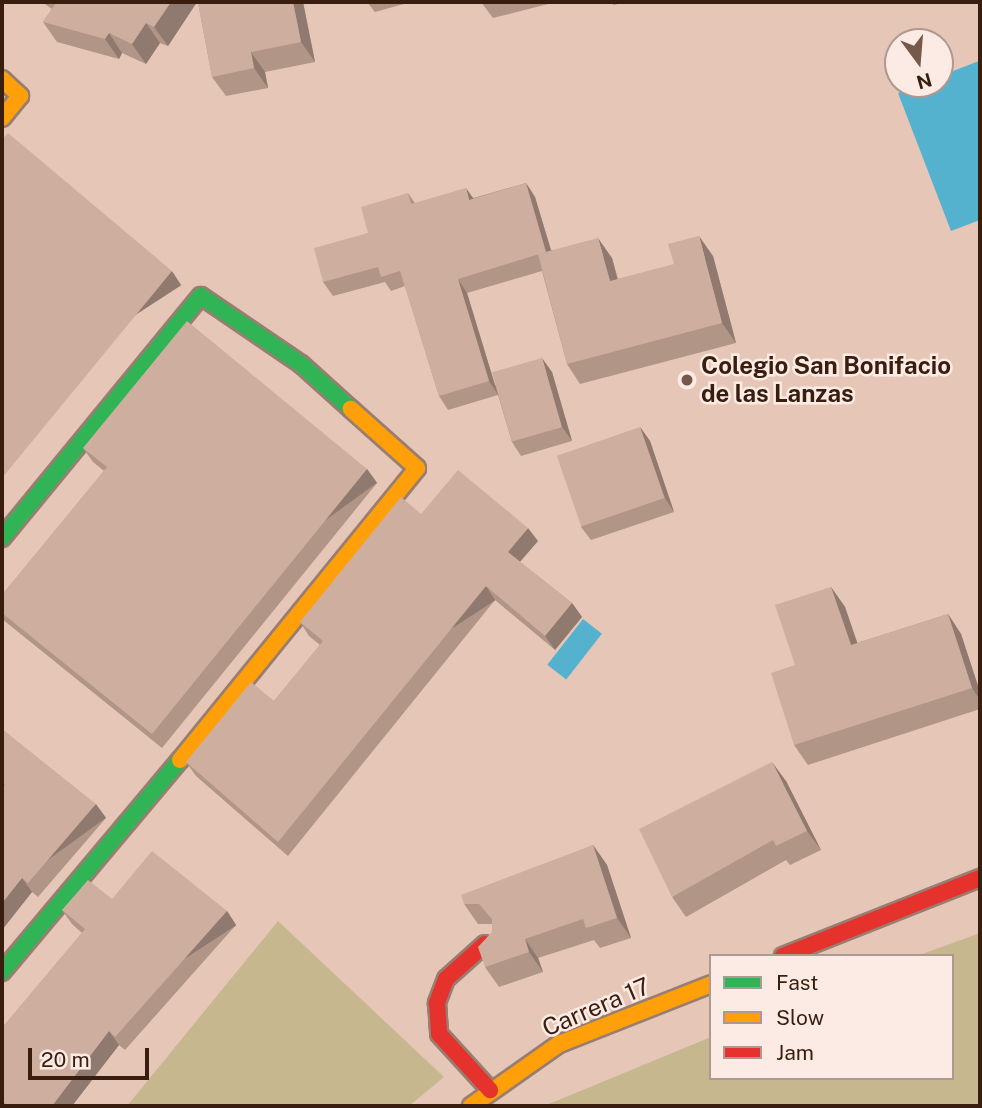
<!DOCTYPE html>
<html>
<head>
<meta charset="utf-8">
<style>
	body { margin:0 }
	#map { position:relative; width:982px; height:1108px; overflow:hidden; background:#e6c6b7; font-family:"Public Sans",sans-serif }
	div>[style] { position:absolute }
	.green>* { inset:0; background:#c6b78f }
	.water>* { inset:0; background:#55b2ce; transform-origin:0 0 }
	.roads { filter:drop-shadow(2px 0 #987e71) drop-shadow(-2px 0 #987e71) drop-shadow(0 2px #987e71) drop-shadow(0 -2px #987e71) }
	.fast>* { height:16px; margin:-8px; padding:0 8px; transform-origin:8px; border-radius:8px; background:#30b455 }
	.slow>* { height:16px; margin:-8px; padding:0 8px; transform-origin:8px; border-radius:8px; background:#ff9f0a }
	.jam>* { height:16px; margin:-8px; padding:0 8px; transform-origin:8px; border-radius:8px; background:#e5322d }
	.wall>* { inset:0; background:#b19688 }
	.shaded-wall>* { inset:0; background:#907a6f; transform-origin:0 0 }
	.building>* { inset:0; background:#ceae9e; transform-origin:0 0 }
	.dots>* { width:19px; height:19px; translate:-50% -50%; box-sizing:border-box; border:4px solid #fbebe4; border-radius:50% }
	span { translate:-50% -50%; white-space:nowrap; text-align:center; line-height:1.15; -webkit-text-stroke:5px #fbebe4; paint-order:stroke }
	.poi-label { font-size:24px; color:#391e10; font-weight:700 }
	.left { translate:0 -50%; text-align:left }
	.street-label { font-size:24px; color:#391e10 }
	.frame { position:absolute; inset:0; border:4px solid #391e10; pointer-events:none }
	.legend { position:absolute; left:709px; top:954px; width:245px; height:126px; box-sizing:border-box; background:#fbebe4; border:2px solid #ad998f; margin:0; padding:9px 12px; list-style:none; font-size:21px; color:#391e10 }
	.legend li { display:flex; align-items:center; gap:14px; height:35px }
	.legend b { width:35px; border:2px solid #ad998f }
	.north { position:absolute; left:884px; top:28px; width:70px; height:70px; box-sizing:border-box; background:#fbebe4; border:2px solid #ad998f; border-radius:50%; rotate:164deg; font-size:19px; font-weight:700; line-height:28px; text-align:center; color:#391e10 }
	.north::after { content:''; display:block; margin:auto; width:24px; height:32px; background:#76594a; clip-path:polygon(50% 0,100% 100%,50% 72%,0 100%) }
	.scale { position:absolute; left:28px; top:1048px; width:121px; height:32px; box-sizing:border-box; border:4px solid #391e10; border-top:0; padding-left:9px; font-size:21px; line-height:24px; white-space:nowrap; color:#391e10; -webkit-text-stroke:5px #fbebe4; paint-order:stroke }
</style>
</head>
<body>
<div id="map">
	<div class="green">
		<i style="clip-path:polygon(278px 921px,444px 1077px,409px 1106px,127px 1106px)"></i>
		<i style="clip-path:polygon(980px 933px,980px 1106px,544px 1106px,711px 1037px,711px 1078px,952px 1078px,952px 956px,917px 956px)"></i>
	</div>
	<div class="water">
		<i style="clip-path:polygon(979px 61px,980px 220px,951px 231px,898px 93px,920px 84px,940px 84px,940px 76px)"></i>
		<i style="left:583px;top:619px;width:24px;height:58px;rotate:38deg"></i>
	</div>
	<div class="roads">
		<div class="fast">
			<i style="left:2px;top:538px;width:313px;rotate:-50.6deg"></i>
			<i style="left:201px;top:296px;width:121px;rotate:34.2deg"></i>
			<i style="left:301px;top:364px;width:67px;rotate:42deg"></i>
			<i style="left:2px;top:972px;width:277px;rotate:-50deg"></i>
		</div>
		<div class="slow">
			<i style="left:2px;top:79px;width:25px;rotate:43deg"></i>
			<i style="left:20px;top:96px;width:28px;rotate:129deg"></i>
			<i style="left:180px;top:760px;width:376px;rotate:-50.9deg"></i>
			<i style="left:417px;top:468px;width:89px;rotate:-138.2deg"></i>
			<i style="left:471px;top:1106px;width:108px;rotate:-35.2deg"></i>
			<i style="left:559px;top:1044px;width:163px;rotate:-21.5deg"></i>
		</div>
		<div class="jam">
			<i style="left:485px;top:944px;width:52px;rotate:138.1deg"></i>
			<i style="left:446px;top:979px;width:26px;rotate:111deg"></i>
			<i style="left:437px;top:1003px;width:31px;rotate:86deg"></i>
			<i style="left:439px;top:1034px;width:76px;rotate:47.7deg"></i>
			<i style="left:783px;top:956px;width:212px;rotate:-21.6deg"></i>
		</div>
	</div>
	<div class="wall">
		<i style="clip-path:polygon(42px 2px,197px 2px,168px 46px,160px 43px,146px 64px,122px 53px,119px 59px,57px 42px,43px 22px,52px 9px)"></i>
		<i style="clip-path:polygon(198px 2px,303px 2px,315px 62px,265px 72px,268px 88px,226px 96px,212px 77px)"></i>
		<i style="clip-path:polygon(367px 2px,411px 2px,375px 12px)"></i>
		<i style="clip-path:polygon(481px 2px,556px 2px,493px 18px)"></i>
		<i style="clip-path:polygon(609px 2px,626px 2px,614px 5px)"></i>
		<i style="clip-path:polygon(526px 183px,535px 197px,551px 250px,612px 258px,618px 279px,713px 256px,736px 343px,580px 384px,567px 364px,542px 271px,467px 293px,495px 385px,552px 372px,572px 441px,521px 456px,512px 442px,498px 395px,448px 410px,439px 396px,405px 286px,391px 291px,385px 282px,333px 296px,323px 282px,368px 233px,408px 193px,415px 203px,473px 198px)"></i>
		<i style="clip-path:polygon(640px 427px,650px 441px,674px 512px,591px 540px,581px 527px)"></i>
		<i style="clip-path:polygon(83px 448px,367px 469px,377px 483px,162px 748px,2px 619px,2px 595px,104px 471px,93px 462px)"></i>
		<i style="clip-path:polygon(421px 514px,538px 541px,520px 562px,572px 603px,582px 617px,555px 650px,495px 600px,288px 856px,196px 776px,186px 762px,274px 701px,320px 645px,309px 636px,300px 622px)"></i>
		<i style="clip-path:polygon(831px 587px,845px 607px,857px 643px,948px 614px,961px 634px,980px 692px,980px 709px,808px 765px,794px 745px,795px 665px)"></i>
		<i style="clip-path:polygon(2px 729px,106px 818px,38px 897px,32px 892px,2px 930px)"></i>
		<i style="clip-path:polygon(786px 781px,821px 850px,790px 865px,786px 860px,686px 917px,672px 897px)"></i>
		<i style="clip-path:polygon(593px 845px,607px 865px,631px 938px,600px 948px,594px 940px,538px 958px,543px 972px,499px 987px,485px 967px,492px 932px,492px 924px,478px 924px,464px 904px)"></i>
		<i style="clip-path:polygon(112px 899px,227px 911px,236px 925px,125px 1050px,119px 1045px,72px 1106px,2px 1106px,2px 1028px,82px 933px,72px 924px,62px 910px)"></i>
	</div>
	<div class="shaded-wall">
		<i style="clip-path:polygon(171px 2px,197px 2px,168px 46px,154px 27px)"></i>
		<i style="clip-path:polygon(293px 2px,303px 2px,315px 62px,301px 42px)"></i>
		<i style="clip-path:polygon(146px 23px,160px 43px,146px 64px,132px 44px)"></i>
		<i style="clip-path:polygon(109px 33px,122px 53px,119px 59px,105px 39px)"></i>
		<i style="clip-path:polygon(251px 52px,265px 72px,268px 88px,254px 68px)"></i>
		<i style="clip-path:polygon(526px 183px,535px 197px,556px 267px,546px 253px)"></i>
		<i style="clip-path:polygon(466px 188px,476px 202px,469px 200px)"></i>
		<i style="clip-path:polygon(699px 236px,713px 256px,736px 343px,722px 323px)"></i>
		<i style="clip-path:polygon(598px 238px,612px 258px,623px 301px,610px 281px)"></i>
		<i style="left:172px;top:271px;width:17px;height:268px;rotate:57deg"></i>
		<i style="clip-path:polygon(458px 279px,467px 293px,498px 395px,489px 381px)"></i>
		<i style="clip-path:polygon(542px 358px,552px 372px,572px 441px,562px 427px)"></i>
		<i style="clip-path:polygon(640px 427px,650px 441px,674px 512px,665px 498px)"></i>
		<i style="left:367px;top:469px;width:17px;height:341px;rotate:54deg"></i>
		<i style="clip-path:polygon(528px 528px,538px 541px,517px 565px,508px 552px)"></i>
		<i style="left:486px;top:586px;width:17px;height:330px;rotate:57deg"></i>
		<i style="clip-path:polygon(831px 587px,845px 607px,865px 665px,851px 645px)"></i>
		<i style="clip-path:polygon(572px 603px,582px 617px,555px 650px,545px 636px)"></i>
		<i style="clip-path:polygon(948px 614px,961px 634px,980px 692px,980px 700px,972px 688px)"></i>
		<i style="clip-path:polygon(772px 762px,786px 781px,821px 850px,807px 831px)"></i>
		<i style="left:96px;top:804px;width:17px;height:104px;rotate:54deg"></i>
		<i style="clip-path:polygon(593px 845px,607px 865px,631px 938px,617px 918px)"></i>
		<i style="clip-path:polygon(22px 878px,32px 892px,2px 930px,2px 903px)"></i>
		<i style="left:227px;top:911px;width:17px;height:169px;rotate:57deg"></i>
		<i style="clip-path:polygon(525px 939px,538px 958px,543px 972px,529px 952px)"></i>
		<i style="clip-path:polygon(109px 1031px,119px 1045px,72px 1106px,52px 1106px)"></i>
	</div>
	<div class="building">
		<i style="clip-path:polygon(54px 2px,171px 2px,154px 27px,146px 23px,132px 44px,109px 33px,105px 39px,43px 22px,56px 3px)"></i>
		<i style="clip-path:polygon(198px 2px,293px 2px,301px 42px,251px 52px,254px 68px,212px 77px)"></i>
		<i style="clip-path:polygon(8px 133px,172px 271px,2px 478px,2px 140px)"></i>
		<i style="clip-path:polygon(526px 183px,546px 252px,458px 279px,489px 381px,439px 396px,400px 271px,381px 277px,378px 267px,323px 282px,314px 248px,368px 233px,361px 207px,408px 193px,411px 204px,466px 188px,469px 200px)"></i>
		<i style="clip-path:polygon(699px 236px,722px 323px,567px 364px,538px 254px,598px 238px,610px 281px,674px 264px,668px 244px)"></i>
		<i style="clip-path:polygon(187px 321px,367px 469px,152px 734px,2px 613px,2px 595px,107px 467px,83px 448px)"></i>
		<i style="left:542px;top:358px;width:72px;height:52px;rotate:74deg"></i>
		<i style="left:640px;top:427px;width:75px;height:88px;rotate:71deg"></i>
		<i style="clip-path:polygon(458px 470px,528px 528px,508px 552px,572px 603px,545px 636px,486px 586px,278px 842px,186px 762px,251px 682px,274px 701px,323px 641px,300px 622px,401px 497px,421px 514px)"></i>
		<i style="clip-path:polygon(831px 587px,851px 645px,948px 614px,972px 688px,794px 745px,771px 673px,795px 665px,775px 605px)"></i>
		<i style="clip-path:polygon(2px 729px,96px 804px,28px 883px,22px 878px,2px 903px,2px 789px,5px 785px,2px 782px)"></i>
		<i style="clip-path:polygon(772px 762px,807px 831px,776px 846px,773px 840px,672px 897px,639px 829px)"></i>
		<i style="clip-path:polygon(593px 845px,617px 918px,586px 928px,583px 919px,525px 939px,529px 952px,485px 967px,478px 947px,492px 932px,492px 919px,479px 904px,464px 904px,461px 895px)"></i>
		<i style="clip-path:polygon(152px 851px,227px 911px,115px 1037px,109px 1031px,52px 1106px,8px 1106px,2px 1101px,2px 1028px,85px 929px,62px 910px,88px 880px,112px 899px)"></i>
	</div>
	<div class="dots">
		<i style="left:687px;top:380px;background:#76594a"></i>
	</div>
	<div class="poi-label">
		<span class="left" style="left:701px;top:380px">Colegio San Bonifacio<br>de las Lanzas</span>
	</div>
	<div class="street-label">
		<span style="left:596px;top:1007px;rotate:-23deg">Carrera 17</span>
	</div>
	<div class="frame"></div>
	<ul class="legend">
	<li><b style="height:9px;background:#30b455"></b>Fast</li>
	<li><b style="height:9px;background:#ff9f0a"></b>Slow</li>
	<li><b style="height:9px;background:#e5322d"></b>Jam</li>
	</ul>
	<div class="north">N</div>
	<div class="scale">20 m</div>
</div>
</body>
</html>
